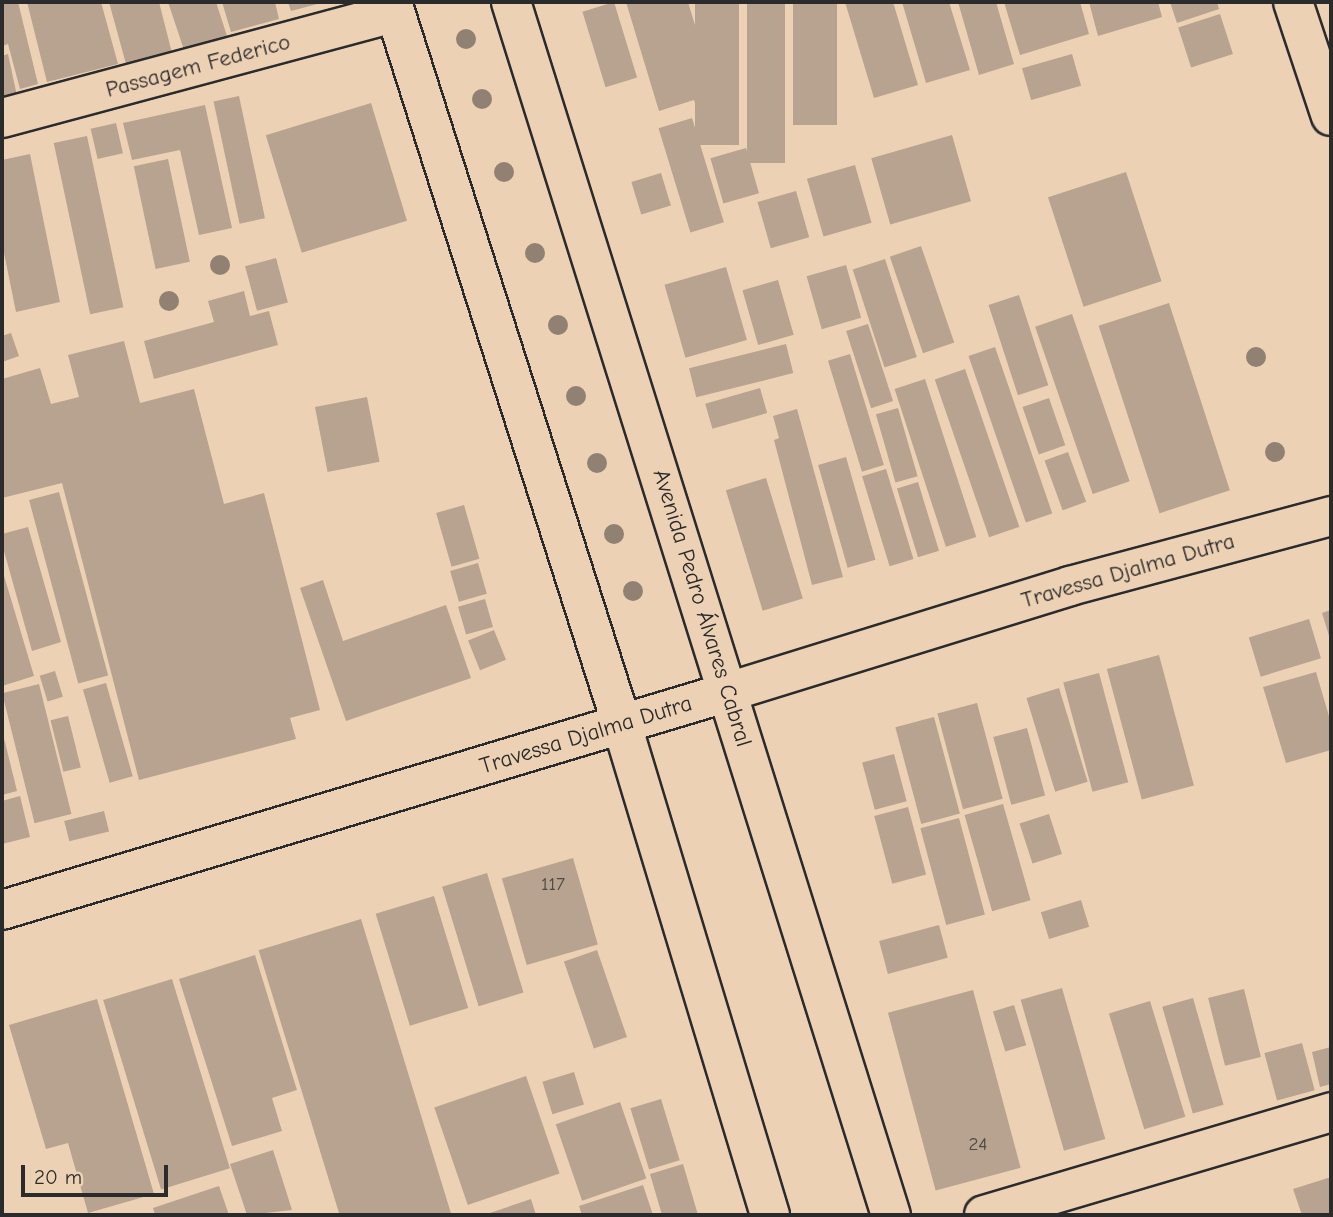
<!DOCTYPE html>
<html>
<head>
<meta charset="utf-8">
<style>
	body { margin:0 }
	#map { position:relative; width:1333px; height:1217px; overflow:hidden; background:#edd1b4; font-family:"Comic Neue",sans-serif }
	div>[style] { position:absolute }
	.building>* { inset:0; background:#b7a38f; transform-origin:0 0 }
	.roads { filter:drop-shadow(2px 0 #2b2b2b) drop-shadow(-2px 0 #2b2b2b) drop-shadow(0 2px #2b2b2b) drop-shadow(0 -2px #2b2b2b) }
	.minor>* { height:38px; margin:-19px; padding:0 19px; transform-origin:19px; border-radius:19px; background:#edd1b4 }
	.tertiary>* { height:38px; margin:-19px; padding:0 19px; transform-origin:19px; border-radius:19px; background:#edd1b4 }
	.primary>* { height:38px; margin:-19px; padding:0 19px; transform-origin:19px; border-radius:19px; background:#edd1b4 }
	.trees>* { width:20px; height:20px; margin:-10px; border-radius:50%; background:#908172 }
	span { translate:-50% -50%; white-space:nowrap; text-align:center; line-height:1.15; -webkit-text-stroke:5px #edd1b4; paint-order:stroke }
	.number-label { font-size:19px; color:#4e4944 }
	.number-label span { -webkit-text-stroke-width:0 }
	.street-label { font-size:23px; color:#2b2b2b }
	.frame { position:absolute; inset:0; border:4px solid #2b2b2b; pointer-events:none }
	.scale { position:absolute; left:21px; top:1165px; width:147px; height:32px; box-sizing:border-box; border:4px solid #2b2b2b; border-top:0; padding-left:9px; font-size:21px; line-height:24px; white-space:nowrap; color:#2b2b2b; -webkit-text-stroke:5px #edd1b4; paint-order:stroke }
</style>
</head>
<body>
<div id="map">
	<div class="building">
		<i style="clip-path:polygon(2px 2px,18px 2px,38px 84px,20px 89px,8px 44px,2px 46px)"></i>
		<i style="clip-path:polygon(27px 2px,101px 2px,118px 64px,47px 82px)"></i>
		<i style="clip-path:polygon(109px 2px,159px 2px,172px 53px,126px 64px)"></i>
		<i style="clip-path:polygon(168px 2px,216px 2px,227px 36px,184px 50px)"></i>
		<i style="clip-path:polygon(222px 2px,275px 2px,279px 19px,231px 32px)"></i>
		<i style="clip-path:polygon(288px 2px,321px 2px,321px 3px,291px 11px)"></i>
		<i style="left:614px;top:2px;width:79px;height:33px;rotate:73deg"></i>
		<i style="clip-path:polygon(626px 2px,688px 2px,728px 135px,706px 142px,694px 100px,659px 111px)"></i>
		<i style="left:695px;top:2px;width:44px;height:143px"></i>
		<i style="left:747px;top:2px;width:38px;height:161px"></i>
		<i style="left:793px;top:2px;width:44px;height:123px"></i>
		<i style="clip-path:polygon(845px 2px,893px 2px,918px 85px,874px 98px)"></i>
		<i style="clip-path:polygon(902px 2px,949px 2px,970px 70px,926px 83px)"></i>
		<i style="clip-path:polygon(958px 2px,996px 2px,1014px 64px,979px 75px)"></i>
		<i style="clip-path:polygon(1004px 2px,1080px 2px,1089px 34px,1020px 55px)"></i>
		<i style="clip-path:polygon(1089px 2px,1158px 2px,1162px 17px,1098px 36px)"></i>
		<i style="clip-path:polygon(1170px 2px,1217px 2px,1219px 9px,1177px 23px)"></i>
		<i style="left:1220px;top:14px;width:42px;height:44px;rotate:72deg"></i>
		<i style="clip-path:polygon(8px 54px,17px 96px,2px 100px,2px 56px)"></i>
		<i style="left:1072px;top:54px;width:33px;height:52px;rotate:74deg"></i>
		<i style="left:239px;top:96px;width:125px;height:26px;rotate:78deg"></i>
		<i style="left:371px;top:103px;width:123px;height:110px;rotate:73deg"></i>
		<i style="clip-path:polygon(205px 105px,232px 228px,199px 235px,180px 150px,132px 160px,123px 123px)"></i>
		<i style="left:692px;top:118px;width:109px;height:35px;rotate:73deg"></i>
		<i style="left:116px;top:123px;width:31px;height:26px;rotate:77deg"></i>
		<i style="left:952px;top:135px;width:69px;height:84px;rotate:74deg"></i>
		<i style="left:87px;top:136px;width:175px;height:34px;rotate:78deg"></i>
		<i style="left:746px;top:148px;width:47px;height:37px;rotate:74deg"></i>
		<i style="clip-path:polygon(30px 154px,60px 302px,16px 312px,2px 243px,2px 160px)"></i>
		<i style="left:168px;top:159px;width:105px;height:35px;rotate:78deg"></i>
		<i style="left:855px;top:165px;width:60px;height:50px;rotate:74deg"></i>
		<i style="left:1126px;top:172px;width:115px;height:82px;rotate:72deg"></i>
		<i style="left:661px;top:173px;width:34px;height:31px;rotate:73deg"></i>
		<i style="left:796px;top:191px;width:48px;height:40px;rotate:74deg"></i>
		<i style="left:921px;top:246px;width:102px;height:33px;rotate:71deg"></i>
		<i style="left:276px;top:258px;width:46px;height:32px;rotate:75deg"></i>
		<i style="left:885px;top:259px;width:103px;height:34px;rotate:72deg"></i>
		<i style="left:846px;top:265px;width:55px;height:41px;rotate:74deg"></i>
		<i style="left:726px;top:267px;width:76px;height:64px;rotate:74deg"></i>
		<i style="left:778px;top:280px;width:57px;height:37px;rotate:74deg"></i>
		<i style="clip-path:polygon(244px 291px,250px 316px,269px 311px,278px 345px,154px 379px,144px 341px,214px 322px,208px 301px)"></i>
		<i style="left:1019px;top:295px;width:95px;height:32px;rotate:72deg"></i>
		<i style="left:1169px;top:303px;width:197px;height:74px;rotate:72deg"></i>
		<i style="left:1072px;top:314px;width:177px;height:39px;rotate:71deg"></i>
		<i style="left:868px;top:324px;width:81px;height:23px;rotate:72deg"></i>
		<i style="clip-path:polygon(11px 333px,19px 356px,2px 362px,2px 336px)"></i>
		<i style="clip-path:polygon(124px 341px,140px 403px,194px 389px,224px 504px,264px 493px,320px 710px,290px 718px,296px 739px,139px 780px,62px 483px,2px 498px,2px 379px,40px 368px,51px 404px,79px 397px,68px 355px)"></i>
		<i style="left:786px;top:344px;width:30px;height:100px;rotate:76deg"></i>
		<i style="left:995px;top:347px;width:176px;height:28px;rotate:71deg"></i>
		<i style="left:850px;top:354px;width:116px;height:23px;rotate:73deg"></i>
		<i style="left:965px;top:369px;width:167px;height:32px;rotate:71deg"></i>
		<i style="left:925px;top:379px;width:166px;height:32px;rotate:72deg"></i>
		<i style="left:760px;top:388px;width:26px;height:57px;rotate:74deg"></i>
		<i style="left:367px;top:397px;width:66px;height:53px;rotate:79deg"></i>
		<i style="left:1049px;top:398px;width:50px;height:28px;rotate:71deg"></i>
		<i style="left:898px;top:408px;width:71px;height:23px;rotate:74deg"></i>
		<i style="clip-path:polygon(797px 409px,843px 577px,812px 585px,774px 440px,779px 438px,773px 416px)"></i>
		<i style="left:1068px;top:452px;width:53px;height:25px;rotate:70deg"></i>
		<i style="left:846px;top:457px;width:107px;height:29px;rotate:74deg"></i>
		<i style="left:886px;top:469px;width:94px;height:25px;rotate:73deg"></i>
		<i style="left:766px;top:478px;width:126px;height:42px;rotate:73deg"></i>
		<i style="left:918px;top:482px;width:72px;height:22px;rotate:73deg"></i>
		<i style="left:59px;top:492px;width:190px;height:31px;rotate:75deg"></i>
		<i style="left:464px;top:505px;width:56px;height:29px;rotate:74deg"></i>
		<i style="clip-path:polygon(28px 527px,61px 642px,32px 651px,2px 544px,2px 534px)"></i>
		<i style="left:478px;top:563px;width:32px;height:29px;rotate:74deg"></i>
		<i style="clip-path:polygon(2px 569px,34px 676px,2px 686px)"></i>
		<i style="clip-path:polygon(323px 580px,343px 641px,446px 605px,471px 678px,346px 721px,300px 588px)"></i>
		<i style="left:485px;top:599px;width:29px;height:28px;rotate:74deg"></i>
		<i style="clip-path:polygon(1331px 610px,1331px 642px,1322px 613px)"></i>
		<i style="left:1309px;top:619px;width:41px;height:63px;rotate:73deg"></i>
		<i style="left:494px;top:630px;width:32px;height:28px;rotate:68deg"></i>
		<i style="left:1159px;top:655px;width:135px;height:54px;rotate:75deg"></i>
		<i style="left:55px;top:671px;width:27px;height:16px;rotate:73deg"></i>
		<i style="clip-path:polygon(1316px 672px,1331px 723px,1331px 750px,1286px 763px,1263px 687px)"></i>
		<i style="left:1099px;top:673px;width:113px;height:37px;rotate:75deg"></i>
		<i style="left:106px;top:683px;width:97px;height:24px;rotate:74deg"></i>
		<i style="left:39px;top:684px;width:134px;height:38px;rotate:76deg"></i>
		<i style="left:1059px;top:688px;width:98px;height:34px;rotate:73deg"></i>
		<i style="left:977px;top:703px;width:99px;height:41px;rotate:75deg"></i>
		<i style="left:68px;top:716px;width:53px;height:18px;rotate:76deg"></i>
		<i style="left:934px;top:717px;width:100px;height:40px;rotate:75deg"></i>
		<i style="left:1027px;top:728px;width:70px;height:35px;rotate:75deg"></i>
		<i style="clip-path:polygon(2px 730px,17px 791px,2px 795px)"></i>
		<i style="left:894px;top:754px;width:49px;height:33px;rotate:75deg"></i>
		<i style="clip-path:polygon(20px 796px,30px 837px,2px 844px,2px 801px)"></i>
		<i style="left:1003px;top:804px;width:100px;height:40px;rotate:74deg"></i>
		<i style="left:908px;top:807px;width:70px;height:35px;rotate:75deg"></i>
		<i style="left:104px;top:811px;width:21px;height:41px;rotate:76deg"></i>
		<i style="left:1049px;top:814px;width:42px;height:31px;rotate:72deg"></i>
		<i style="left:959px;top:818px;width:100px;height:40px;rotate:75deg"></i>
		<i style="left:573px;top:858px;width:90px;height:74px;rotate:74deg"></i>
		<i style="left:487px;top:873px;width:125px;height:47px;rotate:73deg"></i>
		<i style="left:434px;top:896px;width:117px;height:61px;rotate:73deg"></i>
		<i style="left:1081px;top:900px;width:28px;height:42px;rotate:73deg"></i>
		<i style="left:361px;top:919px;width:310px;height:107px;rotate:73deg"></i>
		<i style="left:939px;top:925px;width:34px;height:62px;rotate:75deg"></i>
		<i style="left:597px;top:950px;width:92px;height:35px;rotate:71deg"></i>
		<i style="clip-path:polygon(255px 955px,297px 1090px,272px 1098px,282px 1131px,232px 1146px,179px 979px)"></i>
		<i style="left:172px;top:979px;width:198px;height:72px;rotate:73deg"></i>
		<i style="left:1062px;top:988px;width:157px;height:43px;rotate:74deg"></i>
		<i style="left:1244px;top:989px;width:70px;height:37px;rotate:76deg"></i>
		<i style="left:973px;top:990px;width:184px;height:88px;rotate:75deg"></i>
		<i style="left:1193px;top:998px;width:111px;height:32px;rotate:74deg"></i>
		<i style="clip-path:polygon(97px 999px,154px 1194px,88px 1213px,68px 1143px,46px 1149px,9px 1025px)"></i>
		<i style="left:1150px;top:1001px;width:121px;height:43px;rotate:73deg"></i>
		<i style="left:1014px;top:1005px;width:42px;height:22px;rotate:73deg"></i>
		<i style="left:1302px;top:1043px;width:49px;height:39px;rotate:75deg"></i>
		<i style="clip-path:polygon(1331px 1047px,1331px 1084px,1320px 1087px,1312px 1052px)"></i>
		<i style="left:574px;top:1072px;width:34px;height:33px;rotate:73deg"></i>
		<i style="left:526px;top:1076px;width:103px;height:97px;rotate:71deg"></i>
		<i style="left:661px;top:1099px;width:64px;height:32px;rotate:73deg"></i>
		<i style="left:620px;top:1102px;width:81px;height:68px;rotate:71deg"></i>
		<i style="clip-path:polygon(273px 1150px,292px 1210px,247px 1215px,230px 1164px)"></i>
		<i style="clip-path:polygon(683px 1164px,698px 1215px,662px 1215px,650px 1174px)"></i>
		<i style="clip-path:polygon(1331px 1177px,1331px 1215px,1302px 1215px,1293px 1189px)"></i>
		<i style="clip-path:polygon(643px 1185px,653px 1215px,582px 1215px,579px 1206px)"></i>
		<i style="clip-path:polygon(219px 1186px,229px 1215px,155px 1215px,153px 1208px)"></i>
		<i style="clip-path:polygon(531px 1199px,536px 1215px,484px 1215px)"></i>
	</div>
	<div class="roads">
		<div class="minor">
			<i style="left:1293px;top:2px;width:120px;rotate:71.6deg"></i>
			<i style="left:2px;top:118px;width:407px;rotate:-15deg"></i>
			<i style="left:728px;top:692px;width:358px;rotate:-17.2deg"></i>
			<i style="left:1070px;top:586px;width:270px;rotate:-15deg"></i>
			<i style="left:984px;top:1215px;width:362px;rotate:-16.5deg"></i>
		</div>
		<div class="tertiary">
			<i style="left:2px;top:910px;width:758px;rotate:-16.71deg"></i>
		</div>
		<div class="primary">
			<i style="left:392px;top:2px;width:759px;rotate:72.35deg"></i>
			<i style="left:622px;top:725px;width:512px;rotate:73.19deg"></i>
			<i style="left:511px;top:2px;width:1271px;rotate:72.61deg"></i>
		</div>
	</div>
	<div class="trees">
		<i style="left:466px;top:39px"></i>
		<i style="left:482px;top:99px"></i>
		<i style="left:504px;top:172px"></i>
		<i style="left:535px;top:253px"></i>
		<i style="left:220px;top:265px"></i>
		<i style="left:169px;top:301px"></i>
		<i style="left:558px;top:325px"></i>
		<i style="left:1256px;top:357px"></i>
		<i style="left:576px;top:396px"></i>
		<i style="left:1275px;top:452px"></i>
		<i style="left:597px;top:463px"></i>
		<i style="left:614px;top:534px"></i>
		<i style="left:633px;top:591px"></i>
	</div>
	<div class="number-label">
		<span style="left:553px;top:885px">117</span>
		<span style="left:978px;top:1145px">24</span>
	</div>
	<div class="street-label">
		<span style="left:198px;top:66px;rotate:-15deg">Passagem Federico</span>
		<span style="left:1128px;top:571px;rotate:-16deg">Travessa Djalma Dutra</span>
		<span style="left:702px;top:608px;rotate:73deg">Avenida Pedro Álvares Cabral</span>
		<span style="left:586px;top:735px;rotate:-17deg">Travessa Djalma Dutra</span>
	</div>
	<div class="frame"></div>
	<div class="scale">20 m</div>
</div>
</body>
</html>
